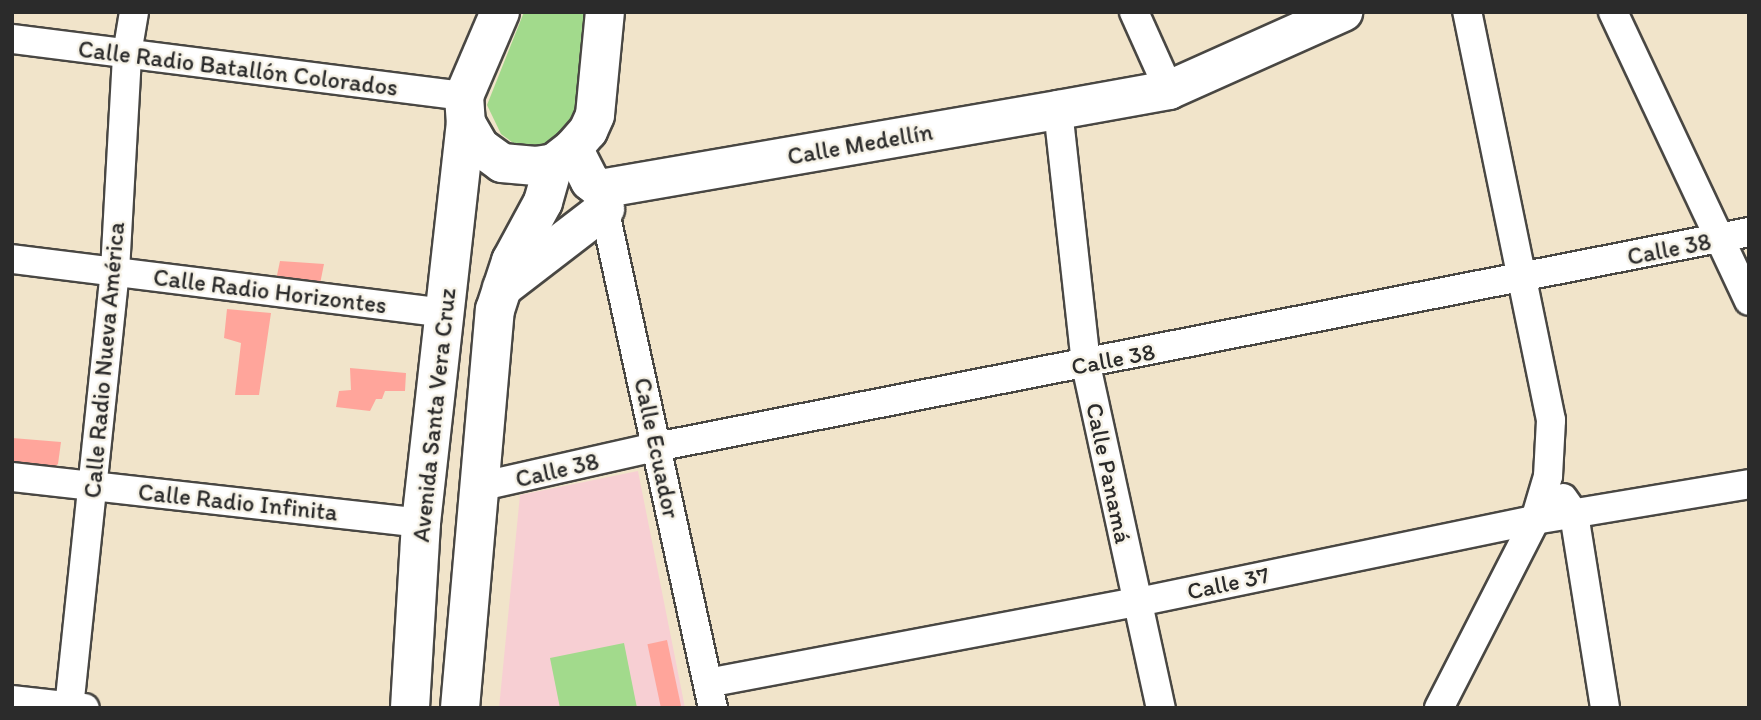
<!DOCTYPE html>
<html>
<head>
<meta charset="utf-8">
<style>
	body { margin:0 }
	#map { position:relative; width:1761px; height:720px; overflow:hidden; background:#f1e4ca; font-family:Itim,sans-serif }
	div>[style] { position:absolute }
	.built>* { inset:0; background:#f7cfd3 }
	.green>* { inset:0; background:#a2da8c }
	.building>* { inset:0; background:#ffa59b; transform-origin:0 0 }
	.roads { filter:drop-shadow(2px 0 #494743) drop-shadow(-2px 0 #494743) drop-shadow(0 2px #494743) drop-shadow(0 -2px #494743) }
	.street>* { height:28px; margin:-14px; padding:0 14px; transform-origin:14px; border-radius:14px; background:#fff }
	.secondary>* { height:38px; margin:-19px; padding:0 19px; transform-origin:19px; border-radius:19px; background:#fff }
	span { translate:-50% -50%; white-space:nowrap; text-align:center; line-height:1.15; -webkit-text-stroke:5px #f7f3e8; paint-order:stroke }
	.street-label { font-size:24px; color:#2b2b2b }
	.frame { position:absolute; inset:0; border:14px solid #2b2b2b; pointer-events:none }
</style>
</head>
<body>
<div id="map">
	<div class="built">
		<i style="clip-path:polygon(638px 471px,685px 708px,499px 708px,520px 495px)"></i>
	</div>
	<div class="green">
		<i style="clip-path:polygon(524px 12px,586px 12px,575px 113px,571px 124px,549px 145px,537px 146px,516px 145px,501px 134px,487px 105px)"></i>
		<i style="clip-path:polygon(624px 643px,637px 708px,560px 708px,550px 658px)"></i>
	</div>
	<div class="building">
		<i style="clip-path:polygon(280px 261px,324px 264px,319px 289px,275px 285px)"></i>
		<i style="clip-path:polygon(227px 309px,271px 313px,259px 395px,235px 395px,241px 343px,224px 338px)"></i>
		<i style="clip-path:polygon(350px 368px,406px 373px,405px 391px,385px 391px,382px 399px,376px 399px,370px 411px,336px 407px,339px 391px,351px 390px)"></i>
		<i style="clip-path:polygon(12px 438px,61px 442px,58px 464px,50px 470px,12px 467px)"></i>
		<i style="left:667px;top:640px;width:69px;height:20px;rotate:78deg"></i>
	</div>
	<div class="roads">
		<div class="street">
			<i style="left:1134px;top:12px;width:85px;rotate:65.8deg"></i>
			<i style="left:1613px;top:12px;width:319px;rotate:64.8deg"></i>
			<i style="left:12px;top:39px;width:456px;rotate:7.2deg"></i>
			<i style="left:1058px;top:110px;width:257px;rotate:83.7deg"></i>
			<i style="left:1086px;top:365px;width:351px;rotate:77.7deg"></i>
			<i style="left:601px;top:194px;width:526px;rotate:77.71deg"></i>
			<i style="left:12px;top:259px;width:436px;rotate:7.1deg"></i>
			<i style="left:12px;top:477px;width:412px;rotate:6.4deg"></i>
			<i style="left:478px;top:487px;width:182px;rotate:-12.7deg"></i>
			<i style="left:656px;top:447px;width:1114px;rotate:-11.13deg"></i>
			<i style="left:1563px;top:498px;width:19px;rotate:55deg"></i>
			<i style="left:1574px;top:514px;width:196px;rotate:80.9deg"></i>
			<i style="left:708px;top:683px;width:438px;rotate:-10.7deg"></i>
			<i style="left:1138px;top:602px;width:405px;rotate:-11.7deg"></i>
			<i style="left:1535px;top:520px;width:217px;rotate:-9.5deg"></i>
			<i style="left:12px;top:700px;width:73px;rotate:6.3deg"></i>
			<i style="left:69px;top:708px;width:439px;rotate:-84deg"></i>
			<i style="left:115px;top:271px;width:217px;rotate:-86.8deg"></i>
			<i style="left:127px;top:54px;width:43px;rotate:-80.5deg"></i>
			<i style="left:1439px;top:708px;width:211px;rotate:-62.9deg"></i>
			<i style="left:1535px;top:520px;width:46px;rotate:-73.5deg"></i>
			<i style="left:1548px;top:476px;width:56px;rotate:-86.9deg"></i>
			<i style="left:1551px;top:420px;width:417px;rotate:-101.6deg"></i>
		</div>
		<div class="secondary">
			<i style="left:500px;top:12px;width:91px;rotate:113.2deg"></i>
			<i style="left:464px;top:96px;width:27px;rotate:86deg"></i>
			<i style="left:466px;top:123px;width:28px;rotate:60deg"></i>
			<i style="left:480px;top:147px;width:27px;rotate:36deg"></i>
			<i style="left:502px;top:163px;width:34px;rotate:5deg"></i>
			<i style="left:536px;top:166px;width:18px;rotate:-9deg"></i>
			<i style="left:554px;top:163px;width:24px;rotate:-38deg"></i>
			<i style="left:573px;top:148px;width:23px;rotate:-49deg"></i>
			<i style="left:588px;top:131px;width:17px;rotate:-66deg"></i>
			<i style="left:595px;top:115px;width:103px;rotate:-84.5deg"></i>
			<i style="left:573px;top:148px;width:37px;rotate:63deg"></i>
			<i style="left:590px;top:181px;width:13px;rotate:39deg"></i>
			<i style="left:600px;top:189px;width:465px;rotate:-9.8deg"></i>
			<i style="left:1058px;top:110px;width:113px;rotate:-10.2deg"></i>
			<i style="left:1169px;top:90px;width:191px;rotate:-24.1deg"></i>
			<i style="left:502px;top:288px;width:130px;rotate:-37.5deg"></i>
			<i style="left:410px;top:708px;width:185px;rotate:-86.6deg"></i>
			<i style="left:421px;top:523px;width:403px;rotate:-83.6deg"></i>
			<i style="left:460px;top:708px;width:400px;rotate:-85deg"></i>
			<i style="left:495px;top:310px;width:52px;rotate:-71.9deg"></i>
			<i style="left:511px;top:261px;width:67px;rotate:-61.5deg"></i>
			<i style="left:543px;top:202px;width:41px;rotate:-74.2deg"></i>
		</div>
	</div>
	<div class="street-label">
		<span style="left:238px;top:68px;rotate:7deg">Calle Radio Batallón Colorados</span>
		<span style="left:860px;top:144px;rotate:-10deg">Calle Medellín</span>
		<span style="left:1669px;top:249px;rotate:-11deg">Calle 38</span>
		<span style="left:270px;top:291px;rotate:7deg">Calle Radio Horizontes</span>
		<span style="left:1113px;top:359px;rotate:-11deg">Calle 38</span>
		<span style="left:104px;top:360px;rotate:-85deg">Calle Radio Nueva América</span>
		<span style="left:434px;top:415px;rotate:-84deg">Avenida Santa Vera Cruz</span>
		<span style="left:657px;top:448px;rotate:78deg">Calle Ecuador</span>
		<span style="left:557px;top:470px;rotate:-13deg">Calle 38</span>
		<span style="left:1109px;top:473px;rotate:78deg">Calle Panamá</span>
		<span style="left:238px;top:502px;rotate:6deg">Calle Radio Infinita</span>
		<span style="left:1228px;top:583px;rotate:-12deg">Calle 37</span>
	</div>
	<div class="frame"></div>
</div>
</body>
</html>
